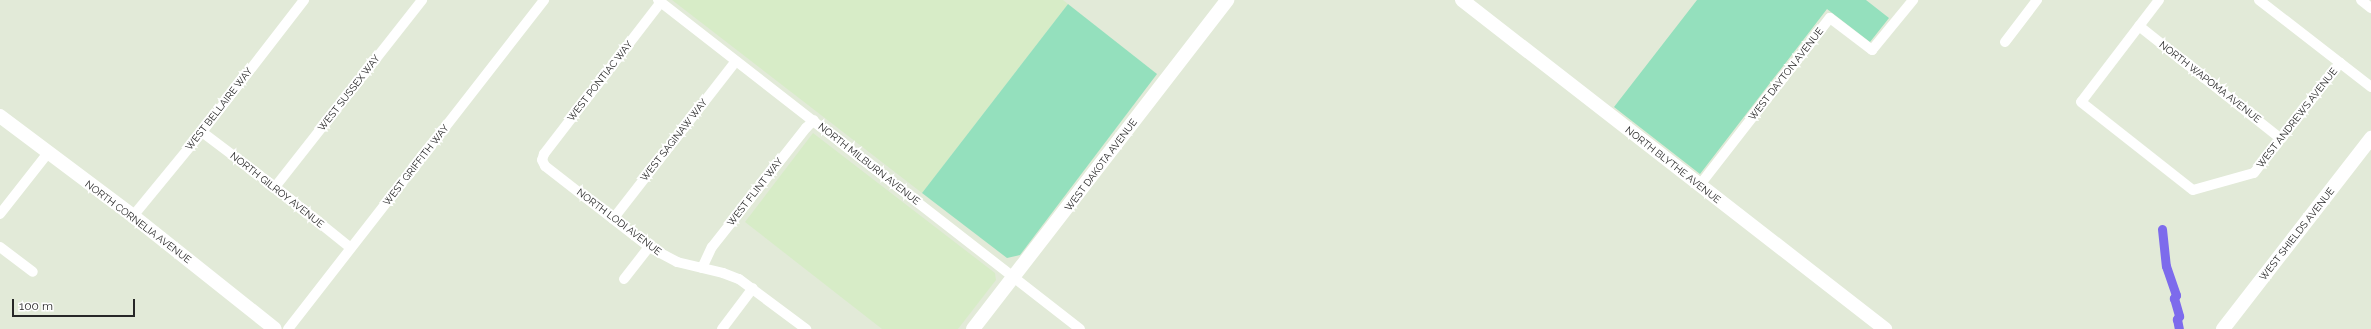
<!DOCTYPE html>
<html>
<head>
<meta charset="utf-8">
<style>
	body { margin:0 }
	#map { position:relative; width:2371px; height:329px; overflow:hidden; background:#e2ead8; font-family:Raleway,sans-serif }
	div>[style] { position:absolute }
	.education>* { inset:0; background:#d7ecc7 }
	.green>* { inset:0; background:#94e0bd }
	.canal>* { height:9px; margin:-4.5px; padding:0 4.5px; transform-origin:4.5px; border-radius:4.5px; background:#7d6bec }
	.street>* { height:10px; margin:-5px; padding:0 5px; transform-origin:5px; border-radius:5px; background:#fff }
	.secondary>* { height:14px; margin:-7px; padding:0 7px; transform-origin:7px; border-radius:7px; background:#fff }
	span { translate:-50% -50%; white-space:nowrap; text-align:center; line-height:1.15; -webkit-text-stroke:4px #fff; paint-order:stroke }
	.street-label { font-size:10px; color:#272727 }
	.scale { position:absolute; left:12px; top:299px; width:123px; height:18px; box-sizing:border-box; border:2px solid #272727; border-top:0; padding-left:5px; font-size:12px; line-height:14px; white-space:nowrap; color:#272727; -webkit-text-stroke:3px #fff; paint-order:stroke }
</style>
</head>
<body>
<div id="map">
	<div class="education">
		<i style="clip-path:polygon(672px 0,1063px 0,1068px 4px,922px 193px)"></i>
		<i style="clip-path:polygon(813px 133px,995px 273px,996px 280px,958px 329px,882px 329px,745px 222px)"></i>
	</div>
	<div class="green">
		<i style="clip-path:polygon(1697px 0,1866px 0,1889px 18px,1870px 42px,1827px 9px,1700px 174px,1614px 107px)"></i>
		<i style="clip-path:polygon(1068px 4px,1157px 74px,1020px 255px,1007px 258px,922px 193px)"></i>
	</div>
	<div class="canal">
		<i style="left:2162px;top:229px;width:37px;rotate:84deg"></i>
		<i style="left:2166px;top:266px;width:31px;rotate:71deg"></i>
		<i style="left:2176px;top:295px;width:4px;rotate:124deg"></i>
		<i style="left:2174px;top:298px;width:19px;rotate:74deg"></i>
		<i style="left:2179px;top:316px;width:4px;rotate:124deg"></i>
		<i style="left:2177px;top:319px;width:10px;rotate:79deg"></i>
	</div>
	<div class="street">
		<i style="left:658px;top:0;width:535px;rotate:37.94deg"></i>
		<i style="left:2159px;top:0;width:128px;rotate:127.4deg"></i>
		<i style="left:2081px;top:102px;width:142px;rotate:38.2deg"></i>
		<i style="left:2193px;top:190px;width:63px;rotate:-15.6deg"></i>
		<i style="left:2254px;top:173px;width:140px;rotate:-52deg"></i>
		<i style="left:2259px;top:0;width:142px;rotate:37.8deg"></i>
		<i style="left:2361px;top:0;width:13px;rotate:39deg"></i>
		<i style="left:661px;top:2px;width:192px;rotate:127.6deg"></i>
		<i style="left:544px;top:154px;width:6px;rotate:108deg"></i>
		<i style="left:542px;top:160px;width:7px;rotate:63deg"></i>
		<i style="left:545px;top:166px;width:132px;rotate:37.9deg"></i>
		<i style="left:649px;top:247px;width:32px;rotate:28deg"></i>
		<i style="left:677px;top:262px;width:47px;rotate:13.4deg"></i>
		<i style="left:723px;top:273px;width:17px;rotate:21deg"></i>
		<i style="left:739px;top:279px;width:84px;rotate:36.7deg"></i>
		<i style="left:2139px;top:26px;width:181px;rotate:38.5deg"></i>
		<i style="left:2005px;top:42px;width:53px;rotate:-52.7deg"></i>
		<i style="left:202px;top:132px;width:91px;rotate:37deg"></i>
		<i style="left:275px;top:187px;width:97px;rotate:38.8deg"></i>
		<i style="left:1699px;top:186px;width:213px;rotate:-52.1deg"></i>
		<i style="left:1830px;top:18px;width:53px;rotate:37.3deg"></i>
		<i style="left:1872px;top:50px;width:65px;rotate:-50.6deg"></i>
		<i style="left:275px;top:187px;width:238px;rotate:-51.8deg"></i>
		<i style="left:0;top:214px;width:78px;rotate:-51.8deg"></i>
		<i style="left:133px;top:216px;width:109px;rotate:-50.6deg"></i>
		<i style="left:202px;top:132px;width:167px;rotate:-52.3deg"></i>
		<i style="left:613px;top:219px;width:200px;rotate:-52.1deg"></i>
		<i style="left:0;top:247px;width:41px;rotate:37.1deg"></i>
		<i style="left:702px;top:268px;width:23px;rotate:-65deg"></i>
		<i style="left:712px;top:247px;width:152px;rotate:-51.7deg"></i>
		<i style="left:806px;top:128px;width:11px;rotate:-45deg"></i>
		<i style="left:624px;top:279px;width:41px;rotate:-52deg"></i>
		<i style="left:288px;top:329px;width:417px;rotate:-52.1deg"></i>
		<i style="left:722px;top:329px;width:51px;rotate:-52.9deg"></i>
	</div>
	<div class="secondary">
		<i style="left:1462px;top:0;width:536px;rotate:37.87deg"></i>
		<i style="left:0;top:116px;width:166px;rotate:36.9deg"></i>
		<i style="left:133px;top:216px;width:181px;rotate:38.5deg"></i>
		<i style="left:973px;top:329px;width:416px;rotate:-52.3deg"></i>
		<i style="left:2223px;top:329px;width:242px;rotate:-52.2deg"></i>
	</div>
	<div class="street-label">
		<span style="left:1786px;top:74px;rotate:-52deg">WEST DAYTON AVENUE</span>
		<span style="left:600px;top:81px;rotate:-52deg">WEST PONTIAC WAY</span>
		<span style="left:2210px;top:82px;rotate:38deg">NORTH WAPOMA AVENUE</span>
		<span style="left:349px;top:93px;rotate:-52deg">WEST SUSSEX WAY</span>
		<span style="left:219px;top:109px;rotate:-52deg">WEST BELLAIRE WAY</span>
		<span style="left:2297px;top:118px;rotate:-52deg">WEST ANDREWS AVENUE</span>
		<span style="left:674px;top:140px;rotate:-52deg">WEST SAGINAW WAY</span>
		<span style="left:869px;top:164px;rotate:38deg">NORTH MILBURN AVENUE</span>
		<span style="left:416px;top:165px;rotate:-52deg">WEST GRIFFITH WAY</span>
		<span style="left:1101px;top:165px;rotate:-53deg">WEST DAKOTA AVENUE</span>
		<span style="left:1673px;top:165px;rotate:38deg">NORTH BLYTHE AVENUE</span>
		<span style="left:277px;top:190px;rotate:38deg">NORTH GILROY AVENUE</span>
		<span style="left:755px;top:192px;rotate:-52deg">WEST FLINT WAY</span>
		<span style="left:138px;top:222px;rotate:37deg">NORTH CORNELIA AVENUE</span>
		<span style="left:619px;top:222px;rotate:37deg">NORTH LODI AVENUE</span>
		<span style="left:2297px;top:234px;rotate:-52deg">WEST SHIELDS AVENUE</span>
	</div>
	<div class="scale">100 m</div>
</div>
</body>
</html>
